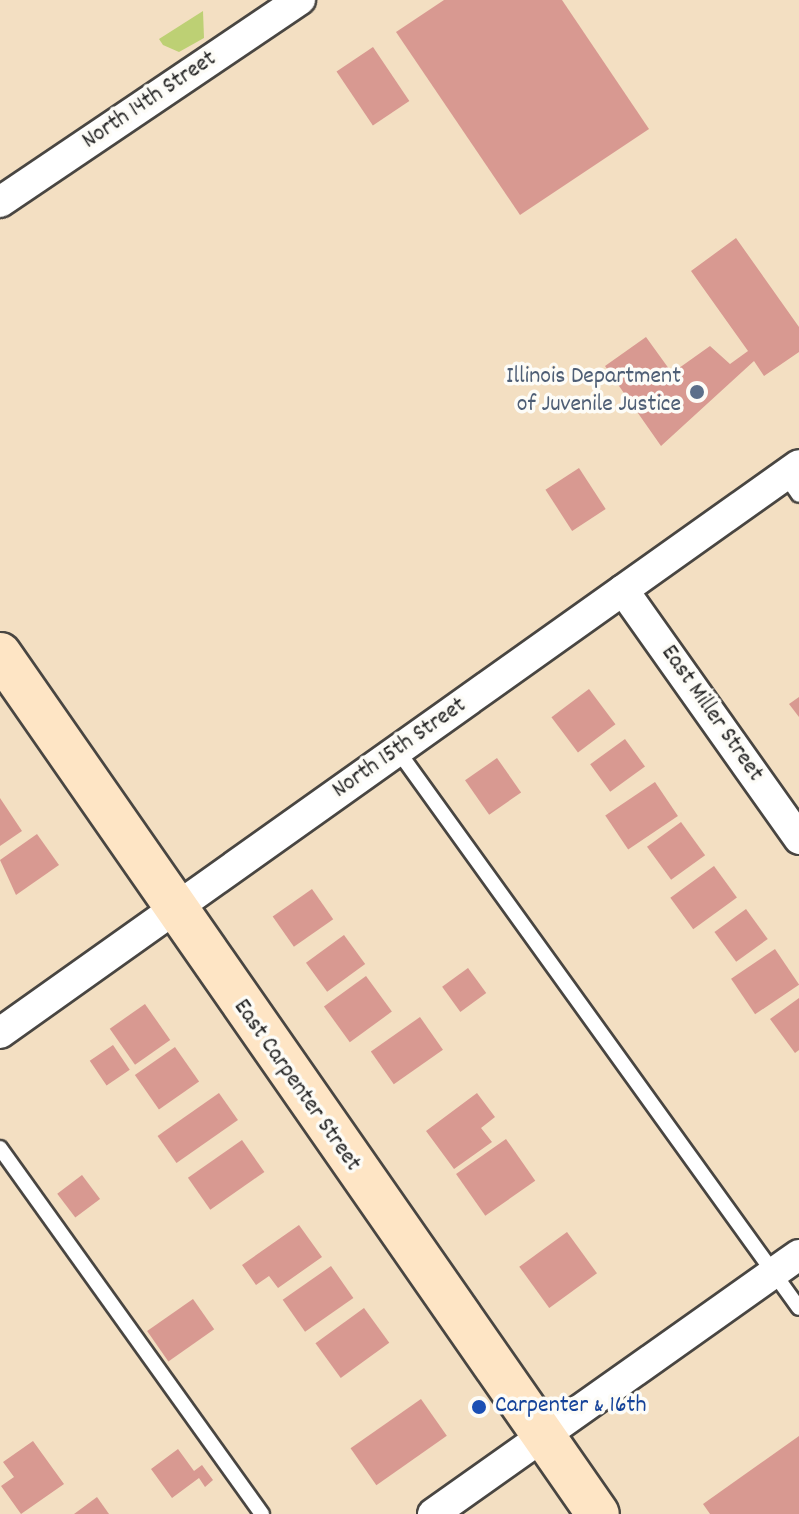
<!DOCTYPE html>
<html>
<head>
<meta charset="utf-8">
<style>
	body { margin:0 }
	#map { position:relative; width:799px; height:1514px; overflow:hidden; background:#f3dfc2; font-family:Dekko,sans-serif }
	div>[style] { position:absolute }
	.green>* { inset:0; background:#bdd074 }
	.building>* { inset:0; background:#d89991; transform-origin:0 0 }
	.roads { filter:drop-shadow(2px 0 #494642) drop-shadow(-2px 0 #494642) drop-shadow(0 2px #494642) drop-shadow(0 -2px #494642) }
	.lane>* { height:14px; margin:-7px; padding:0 7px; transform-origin:7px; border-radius:7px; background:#fff }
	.street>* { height:30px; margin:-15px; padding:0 15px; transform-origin:15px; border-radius:15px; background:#fff }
	.secondary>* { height:42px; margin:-21px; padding:0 21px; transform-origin:21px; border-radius:21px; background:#fee5c5 }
	.dots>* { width:22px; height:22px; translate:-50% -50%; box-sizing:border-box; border:4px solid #fdfcf7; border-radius:50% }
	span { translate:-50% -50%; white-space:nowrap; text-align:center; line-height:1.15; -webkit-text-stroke:7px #fdfcf7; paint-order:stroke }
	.street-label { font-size:24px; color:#2b2b2b }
	.service-label { font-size:24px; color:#4e5e75 }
	.right { translate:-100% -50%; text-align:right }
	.transit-label { font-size:24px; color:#164399 }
	.left { translate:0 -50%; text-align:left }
</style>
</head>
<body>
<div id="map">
	<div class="green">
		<i style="clip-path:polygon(203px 11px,204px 38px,179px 52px,163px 45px,159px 39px)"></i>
	</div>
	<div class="building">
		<i style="clip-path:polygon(444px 0,562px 0,649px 129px,520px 215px,396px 32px)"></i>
		<i style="left:373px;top:47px;width:65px;height:44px;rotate:56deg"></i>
		<i style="clip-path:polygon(736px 238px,799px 327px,799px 352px,764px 376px,754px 361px,661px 446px,605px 366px,646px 337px,672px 373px,710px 346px,730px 364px,748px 351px,691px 271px)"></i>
		<i style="left:579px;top:468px;width:49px;height:40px;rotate:57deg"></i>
		<i style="left:589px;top:689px;width:44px;height:47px;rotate:53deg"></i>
		<i style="clip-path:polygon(799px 697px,799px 717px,789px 704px)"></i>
		<i style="left:625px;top:739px;width:34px;height:43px;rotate:54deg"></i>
		<i style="left:497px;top:758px;width:42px;height:39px;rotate:55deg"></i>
		<i style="left:655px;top:782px;width:41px;height:60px;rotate:56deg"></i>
		<i style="clip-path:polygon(0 798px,22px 831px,0 846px)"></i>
		<i style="left:681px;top:822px;width:41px;height:42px;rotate:54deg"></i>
		<i style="clip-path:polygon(37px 834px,59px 865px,16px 895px,0 860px)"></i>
		<i style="left:714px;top:866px;width:39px;height:54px;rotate:54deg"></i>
		<i style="left:312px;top:889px;width:37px;height:48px;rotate:55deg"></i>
		<i style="left:746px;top:909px;width:37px;height:39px;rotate:54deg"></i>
		<i style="left:344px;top:935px;width:36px;height:47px;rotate:54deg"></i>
		<i style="left:775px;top:949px;width:43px;height:53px;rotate:56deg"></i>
		<i style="left:468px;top:968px;width:31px;height:32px;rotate:54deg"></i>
		<i style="left:366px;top:976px;width:44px;height:52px;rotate:54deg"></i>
		<i style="clip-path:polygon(799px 998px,799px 1050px,795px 1053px,770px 1019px)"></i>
		<i style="left:145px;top:1004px;width:44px;height:43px;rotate:55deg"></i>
		<i style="left:420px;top:1017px;width:40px;height:60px;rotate:55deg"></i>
		<i style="left:113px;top:1045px;width:30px;height:28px;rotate:56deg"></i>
		<i style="left:175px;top:1047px;width:42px;height:49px;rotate:55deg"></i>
		<i style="left:219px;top:1093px;width:33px;height:75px;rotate:55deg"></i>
		<i style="clip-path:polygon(477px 1093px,495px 1117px,481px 1128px,492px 1142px,454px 1169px,426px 1131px)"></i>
		<i style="left:506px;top:1139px;width:51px;height:61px;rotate:55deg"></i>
		<i style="left:242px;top:1140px;width:39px;height:66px;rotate:55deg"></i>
		<i style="left:82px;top:1175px;width:30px;height:31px;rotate:53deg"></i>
		<i style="clip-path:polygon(299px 1225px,322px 1257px,278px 1288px,269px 1276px,256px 1285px,242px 1265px)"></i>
		<i style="left:567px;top:1232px;width:51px;height:59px;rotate:54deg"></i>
		<i style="left:331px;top:1266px;width:39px;height:59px;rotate:55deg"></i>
		<i style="left:193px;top:1299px;width:37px;height:56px;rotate:55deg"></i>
		<i style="left:364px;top:1308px;width:43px;height:60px;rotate:54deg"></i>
		<i style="left:421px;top:1399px;width:45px;height:86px;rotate:55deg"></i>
		<i style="clip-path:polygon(799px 1436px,799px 1514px,710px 1514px,703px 1504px)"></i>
		<i style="clip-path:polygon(33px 1441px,64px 1484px,21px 1514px,1px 1486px,14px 1477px,3px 1462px)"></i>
		<i style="clip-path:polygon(178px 1449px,194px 1471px,202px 1465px,213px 1480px,205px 1487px,199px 1478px,172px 1498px,151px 1469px)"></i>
		<i style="clip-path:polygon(97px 1497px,109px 1514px,74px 1514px)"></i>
	</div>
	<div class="roads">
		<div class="lane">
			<i style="left:785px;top:475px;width:24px;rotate:55deg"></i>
			<i style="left:398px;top:751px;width:686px;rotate:54.25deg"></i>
			<i style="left:0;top:1148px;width:450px;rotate:54.4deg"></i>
		</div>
		<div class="street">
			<i style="left:0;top:202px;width:362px;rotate:-34deg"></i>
			<i style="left:623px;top:590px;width:305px;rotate:54.7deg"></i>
			<i style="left:0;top:1033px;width:980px;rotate:-35.41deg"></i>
			<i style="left:433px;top:1514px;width:448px;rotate:-35.3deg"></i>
		</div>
		<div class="secondary">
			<i style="left:0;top:654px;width:1047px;rotate:55.19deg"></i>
		</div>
	</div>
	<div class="dots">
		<i style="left:697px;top:392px;background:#5c6f8a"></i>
		<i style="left:479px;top:1407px;background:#1a4fb4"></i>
	</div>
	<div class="street-label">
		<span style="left:150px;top:101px;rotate:-34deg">North 14th Street</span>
		<span style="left:711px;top:714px;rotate:55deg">East Miller Street</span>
		<span style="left:400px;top:749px;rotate:-35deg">North 15th Street</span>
		<span style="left:296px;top:1086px;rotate:55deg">East Carpenter Street</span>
	</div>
	<div class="service-label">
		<span class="right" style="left:681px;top:392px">Illinois Department<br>of Juvenile Justice</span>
	</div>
	<div class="transit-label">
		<span class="left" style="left:495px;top:1407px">Carpenter &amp; 16th</span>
	</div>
</div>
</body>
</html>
